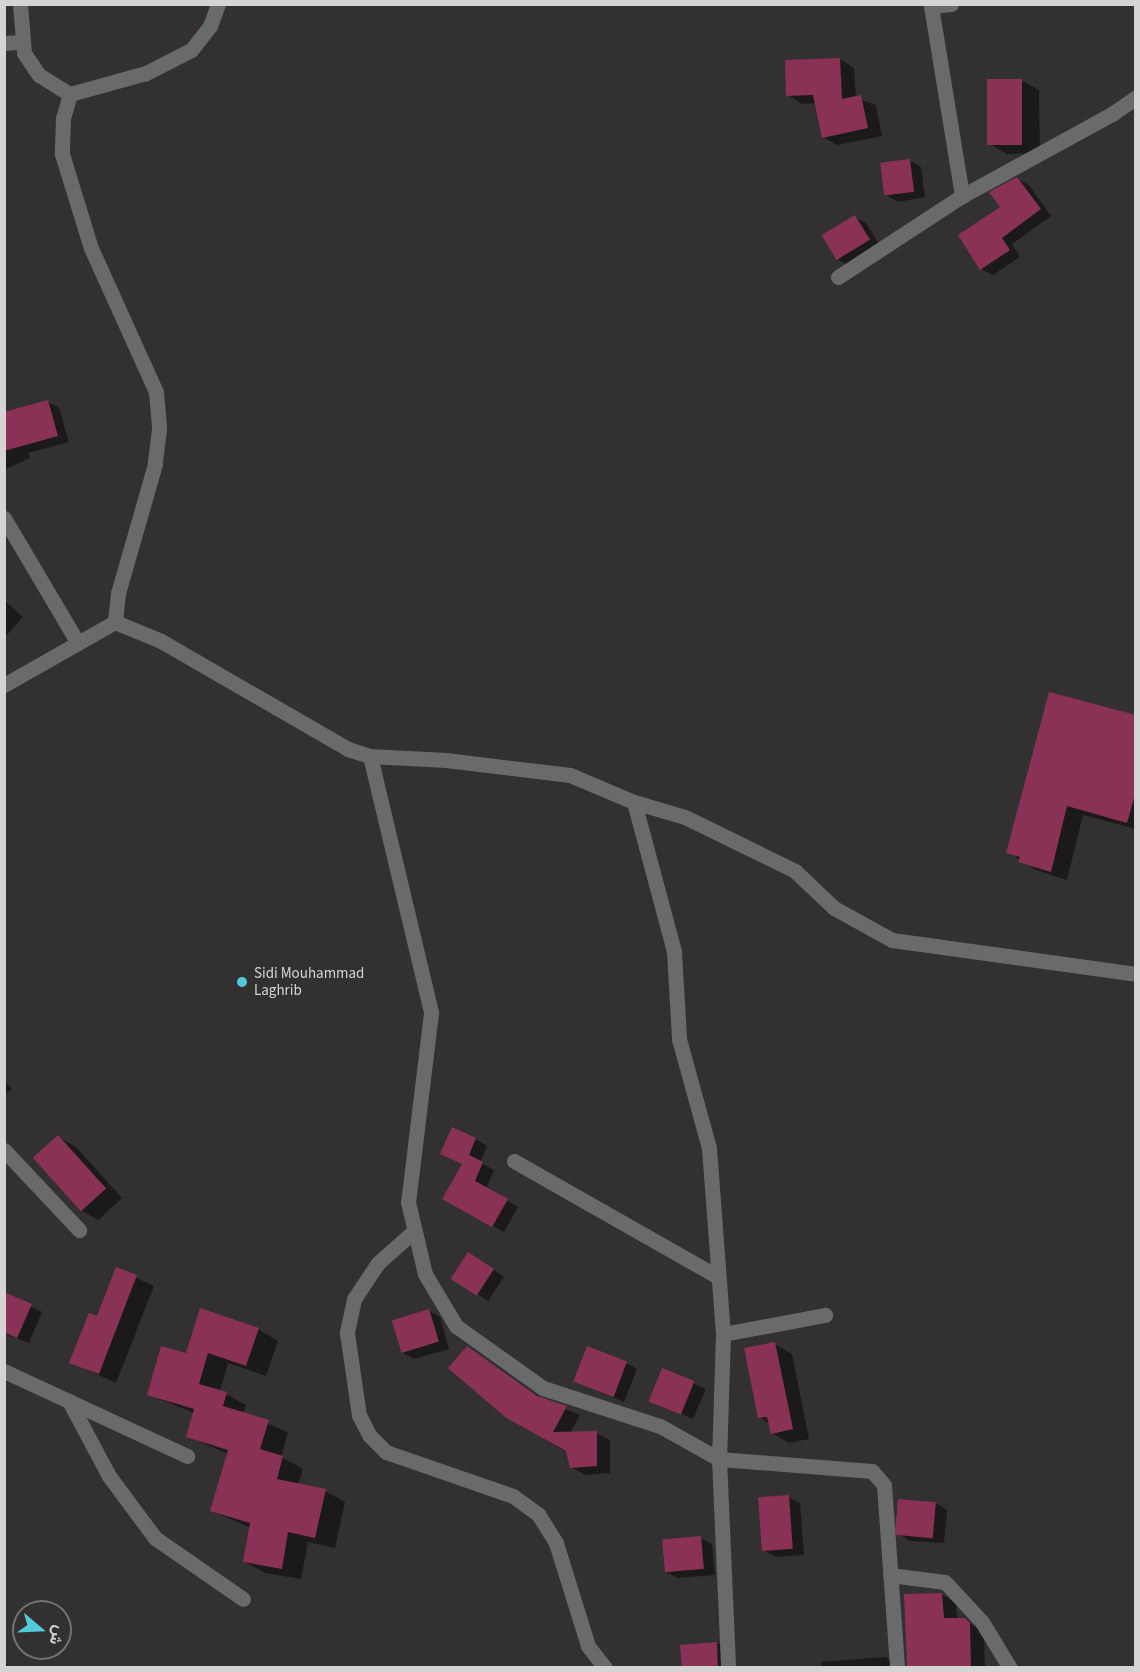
<!DOCTYPE html>
<html>
<head>
<meta charset="utf-8">
<style>
	body { margin:0 }
	#map { position:relative; width:1140px; height:1672px; overflow:hidden; background:#333031; font-family:"Source Sans 3",Vazirmatn,sans-serif }
	div>[style] { position:absolute }
	.shadow>* { inset:0; background:#0007 }
	.building>* { inset:0; background:#8a3255; transform-origin:0 0 }
	.minor>* { height:15px; margin:-7.5px; padding:0 7.5px; transform-origin:7.5px; border-radius:7.5px; background:#696a6b }
	.dots>* { width:16px; height:16px; translate:-50% -50%; box-sizing:border-box; border:3px solid #333031; border-radius:50% }
	span { translate:-50% -50%; white-space:nowrap; text-align:center; line-height:1.15; -webkit-text-stroke:4.5px #333031; paint-order:stroke }
	.poi-label { font-size:15px; color:#d5d3d4 }
	.left { translate:0 -50%; text-align:left }
	.frame { position:absolute; inset:0; border:6px solid #d5d3d4; pointer-events:none }
	.north { position:absolute; left:12px; top:1600px; width:60px; height:60px; box-sizing:border-box; background:#333031; border:2px solid #747172; border-radius:50%; rotate:109deg; font-size:16px; font-weight:700; line-height:24px; text-align:center; color:#d5d3d4 }
	.north::after { content:''; display:block; margin:auto; width:21px; height:27px; background:#53cadc; clip-path:polygon(50% 0,100% 100%,50% 72%,0 100%) }
</style>
</head>
<body>
<div id="map">
	<div class="shadow">
		<i style="clip-path:polygon(840px 59px,854px 68px,856px 98px,876px 105px,882px 136px,837px 145px,823px 137px,816px 103px,802px 104px,788px 95px)"></i>
		<i style="clip-path:polygon(1021px 80px,1039px 90px,1040px 153px,1007px 154px,990px 144px)"></i>
		<i style="clip-path:polygon(909px 160px,921px 167px,925px 197px,898px 202px,886px 195px)"></i>
		<i style="clip-path:polygon(1017px 179px,1029px 185px,1051px 216px,1012px 244px,1020px 257px,993px 275px,981px 269px,1002px 207px)"></i>
		<i style="clip-path:polygon(855px 217px,866px 223px,880px 246px,848px 265px,837px 259px)"></i>
		<i style="clip-path:polygon(48px 402px,59px 408px,69px 442px,28px 453px,30px 458px,4px 470px,4px 413px)"></i>
		<i style="clip-path:polygon(4px 600px,23px 617px,4px 638px)"></i>
		<i style="clip-path:polygon(1136px 717px,1136px 829px,1083px 815px,1067px 880px,1036px 870px,1008px 852px)"></i>
		<i style="clip-path:polygon(4px 1080px,12px 1089px,4px 1095px)"></i>
		<i style="clip-path:polygon(58px 1137px,76px 1147px,122px 1198px,98px 1220px,81px 1210px)"></i>
		<i style="clip-path:polygon(476px 1139px,487px 1146px,480px 1162px,494px 1170px,486px 1189px,518px 1207px,504px 1232px,444px 1199px)"></i>
		<i style="clip-path:polygon(480px 1260px,504px 1277px,488px 1301px,453px 1278px)"></i>
		<i style="clip-path:polygon(117px 1269px,154px 1286px,116px 1383px,71px 1362px,98px 1318px)"></i>
		<i style="clip-path:polygon(4px 1294px,42px 1312px,29px 1343px,4px 1333px)"></i>
		<i style="clip-path:polygon(429px 1311px,440px 1317px,449px 1349px,414px 1359px,403px 1353px)"></i>
		<i style="clip-path:polygon(258px 1329px,278px 1341px,266px 1376px,228px 1363px,220px 1391px,246px 1405px,243px 1414px,288px 1432px,281px 1457px,303px 1469px,298px 1485px,325px 1491px,345px 1502px,335px 1548px,308px 1542px,301px 1579px,265px 1573px,245px 1562px,251px 1528px,212px 1511px,228px 1454px,187px 1436px,194px 1413px,148px 1394px,186px 1355px)"></i>
		<i style="clip-path:polygon(775px 1344px,792px 1354px,809px 1439px,789px 1443px,772px 1433px,770px 1424px,759px 1417px)"></i>
		<i style="clip-path:polygon(467px 1348px,542px 1399px,580px 1415px,570px 1433px,596px 1433px,610px 1440px,610px 1473px,585px 1475px,571px 1467px,571px 1455px,506px 1416px)"></i>
		<i style="clip-path:polygon(626px 1363px,637px 1369px,624px 1402px,575px 1381px)"></i>
		<i style="clip-path:polygon(663px 1370px,706px 1389px,693px 1419px,660px 1404px)"></i>
		<i style="clip-path:polygon(788px 1497px,800px 1503px,804px 1555px,776px 1557px,765px 1551px)"></i>
		<i style="clip-path:polygon(936px 1503px,947px 1510px,944px 1543px,910px 1541px,899px 1534px)"></i>
		<i style="clip-path:polygon(701px 1538px,712px 1544px,715px 1575px,678px 1578px,666px 1572px)"></i>
		<i style="clip-path:polygon(941px 1594px,956px 1603px,957px 1619px,964px 1619px,984px 1633px,985px 1668px,908px 1668px)"></i>
		<i style="clip-path:polygon(717px 1643px,734px 1653px,735px 1668px,683px 1668px)"></i>
		<i style="clip-path:polygon(886px 1657px,901px 1668px,821px 1668px,821px 1662px)"></i>
		<i style="clip-path:polygon(4px 1661px,10px 1668px,4px 1668px)"></i>
	</div>
	<div class="building">
		<i style="clip-path:polygon(840px 58px,842px 99px,861px 95px,868px 128px,822px 138px,813px 95px,786px 96px,785px 60px)"></i>
		<i style="left:987px;top:79px;width:35px;height:66px"></i>
		<i style="left:910px;top:159px;width:33px;height:30px;rotate:83deg"></i>
		<i style="clip-path:polygon(1017px 177px,1041px 209px,1002px 238px,1010px 250px,980px 270px,958px 235px,1000px 207px,989px 192px)"></i>
		<i style="left:855px;top:215px;width:29px;height:39px;rotate:59deg"></i>
		<i style="clip-path:polygon(48px 400px,58px 436px,4px 451px,4px 412px)"></i>
		<i style="clip-path:polygon(1049px 692px,1136px 715px,1136px 791px,1127px 823px,1067px 806px,1051px 872px,1018px 862px,1020px 857px,1006px 853px)"></i>
		<i style="clip-path:polygon(452px 1127px,476px 1138px,469px 1155px,483px 1162px,475px 1181px,508px 1199px,492px 1227px,442px 1199px,462px 1164px,440px 1154px)"></i>
		<i style="left:58px;top:1135px;width:72px;height:34px;rotate:48deg"></i>
		<i style="left:468px;top:1252px;width:31px;height:32px;rotate:33deg"></i>
		<i style="clip-path:polygon(116px 1267px,137px 1275px,99px 1374px,69px 1363px,89px 1313px,97px 1316px)"></i>
		<i style="clip-path:polygon(4px 1292px,32px 1304px,17px 1338px,4px 1332px)"></i>
		<i style="clip-path:polygon(200px 1308px,259px 1328px,246px 1366px,208px 1353px,199px 1384px,227px 1392px,223px 1406px,269px 1420px,260px 1449px,283px 1456px,277px 1479px,326px 1489px,315px 1538px,288px 1532px,282px 1569px,243px 1562px,250px 1523px,210px 1511px,228px 1450px,186px 1437px,194px 1409px,147px 1395px,161px 1346px,186px 1353px)"></i>
		<i style="left:429px;top:1309px;width:34px;height:39px;rotate:73deg"></i>
		<i style="clip-path:polygon(775px 1342px,793px 1429px,771px 1434px,767px 1417px,758px 1418px,744px 1348px)"></i>
		<i style="clip-path:polygon(467px 1346px,537px 1396px,567px 1406px,553px 1432px,597px 1431px,597px 1466px,570px 1468px,566px 1451px,505px 1417px,448px 1368px)"></i>
		<i style="left:587px;top:1346px;width:43px;height:38px;rotate:21deg"></i>
		<i style="left:662px;top:1368px;width:35px;height:36px;rotate:22deg"></i>
		<i style="left:789px;top:1495px;width:54px;height:31px;rotate:86deg"></i>
		<i style="left:898px;top:1499px;width:38px;height:36px;rotate:5deg"></i>
		<i style="left:701px;top:1536px;width:33px;height:39px;rotate:85deg"></i>
		<i style="clip-path:polygon(942px 1593px,944px 1618px,965px 1618px,970px 1623px,971px 1668px,907px 1668px,904px 1594px)"></i>
		<i style="clip-path:polygon(717px 1642px,718px 1668px,682px 1668px,680px 1645px)"></i>
	</div>
	<div class="minor">
		<i style="left:20px;top:4px;width:49px;rotate:85.3deg"></i>
		<i style="left:24px;top:53px;width:27px;rotate:56deg"></i>
		<i style="left:39px;top:75px;width:36px;rotate:32deg"></i>
		<i style="left:218px;top:4px;width:23px;rotate:110deg"></i>
		<i style="left:210px;top:26px;width:31px;rotate:128deg"></i>
		<i style="left:191px;top:50px;width:51px;rotate:152.9deg"></i>
		<i style="left:146px;top:73px;width:79px;rotate:164.6deg"></i>
		<i style="left:70px;top:94px;width:25px;rotate:106deg"></i>
		<i style="left:63px;top:118px;width:36px;rotate:92deg"></i>
		<i style="left:62px;top:154px;width:98px;rotate:72.9deg"></i>
		<i style="left:91px;top:248px;width:158px;rotate:65.7deg"></i>
		<i style="left:156px;top:392px;width:37px;rotate:85deg"></i>
		<i style="left:159px;top:429px;width:35px;rotate:97deg"></i>
		<i style="left:155px;top:464px;width:134px;rotate:106deg"></i>
		<i style="left:118px;top:593px;width:29px;rotate:96deg"></i>
		<i style="left:115px;top:622px;width:50px;rotate:22.4deg"></i>
		<i style="left:161px;top:641px;width:216px;rotate:30deg"></i>
		<i style="left:348px;top:749px;width:23px;rotate:18deg"></i>
		<i style="left:370px;top:756px;width:76px;rotate:3deg"></i>
		<i style="left:446px;top:760px;width:125px;rotate:6.9deg"></i>
		<i style="left:570px;top:775px;width:69px;rotate:22.9deg"></i>
		<i style="left:634px;top:802px;width:53px;rotate:16.4deg"></i>
		<i style="left:685px;top:817px;width:123px;rotate:26.1deg"></i>
		<i style="left:795px;top:871px;width:54px;rotate:43.5deg"></i>
		<i style="left:834px;top:908px;width:66px;rotate:28.9deg"></i>
		<i style="left:892px;top:940px;width:246px;rotate:7.9deg"></i>
		<i style="left:951px;top:4px;width:20px;rotate:174deg"></i>
		<i style="left:931px;top:6px;width:193px;rotate:80.7deg"></i>
		<i style="left:4px;top:43px;width:16px;rotate:-4deg"></i>
		<i style="left:838px;top:277px;width:148px;rotate:-33.2deg"></i>
		<i style="left:962px;top:196px;width:171px;rotate:-28.7deg"></i>
		<i style="left:1112px;top:114px;width:29px;rotate:-35deg"></i>
		<i style="left:4px;top:518px;width:145px;rotate:59.4deg"></i>
		<i style="left:4px;top:685px;width:128px;rotate:-29.6deg"></i>
		<i style="left:370px;top:756px;width:264px;rotate:76.6deg"></i>
		<i style="left:431px;top:1013px;width:190px;rotate:96.9deg"></i>
		<i style="left:408px;top:1202px;width:74px;rotate:76.7deg"></i>
		<i style="left:425px;top:1274px;width:61px;rotate:59.2deg"></i>
		<i style="left:456px;top:1326px;width:107px;rotate:35.5deg"></i>
		<i style="left:543px;top:1388px;width:123px;rotate:18deg"></i>
		<i style="left:660px;top:1426px;width:68px;rotate:29.2deg"></i>
		<i style="left:719px;top:1459px;width:153px;rotate:4.5deg"></i>
		<i style="left:872px;top:1471px;width:18px;rotate:49deg"></i>
		<i style="left:884px;top:1485px;width:183px;rotate:85.9deg"></i>
		<i style="left:634px;top:802px;width:154px;rotate:75deg"></i>
		<i style="left:674px;top:951px;width:88px;rotate:86.7deg"></i>
		<i style="left:679px;top:1039px;width:113px;rotate:74.6deg"></i>
		<i style="left:709px;top:1148px;width:187px;rotate:85.7deg"></i>
		<i style="left:723px;top:1334px;width:125px;rotate:91.8deg"></i>
		<i style="left:719px;top:1459px;width:209px;rotate:87.5deg"></i>
		<i style="left:4px;top:1150px;width:110px;rotate:46.8deg"></i>
		<i style="left:514px;top:1161px;width:235px;rotate:29.6deg"></i>
		<i style="left:414px;top:1231px;width:48px;rotate:138.4deg"></i>
		<i style="left:378px;top:1263px;width:43px;rotate:123.7deg"></i>
		<i style="left:354px;top:1299px;width:35px;rotate:102deg"></i>
		<i style="left:347px;top:1333px;width:83px;rotate:81.7deg"></i>
		<i style="left:359px;top:1415px;width:22px;rotate:63deg"></i>
		<i style="left:369px;top:1435px;width:24px;rotate:45deg"></i>
		<i style="left:386px;top:1452px;width:134px;rotate:19.1deg"></i>
		<i style="left:513px;top:1496px;width:31px;rotate:36deg"></i>
		<i style="left:538px;top:1514px;width:34px;rotate:58deg"></i>
		<i style="left:556px;top:1543px;width:108px;rotate:72.7deg"></i>
		<i style="left:588px;top:1646px;width:28px;rotate:52deg"></i>
		<i style="left:723px;top:1334px;width:104px;rotate:-10.6deg"></i>
		<i style="left:4px;top:1371px;width:202px;rotate:24.9deg"></i>
		<i style="left:69px;top:1401px;width:85px;rotate:61.9deg"></i>
		<i style="left:109px;top:1476px;width:77px;rotate:53.4deg"></i>
		<i style="left:155px;top:1538px;width:107px;rotate:34.7deg"></i>
		<i style="left:890px;top:1575px;width:55px;rotate:7.3deg"></i>
		<i style="left:945px;top:1582px;width:54px;rotate:47.2deg"></i>
		<i style="left:982px;top:1622px;width:54px;rotate:58.7deg"></i>
	</div>
	<div class="dots">
		<i style="left:242px;top:982px;background:#53cadc"></i>
	</div>
	<div class="poi-label">
		<span class="left" style="left:254px;top:982px">Sidi Mouhammad<br>Laghrib</span>
	</div>
	<div class="frame"></div>
	<div class="north">ش</div>
</div>
</body>
</html>
